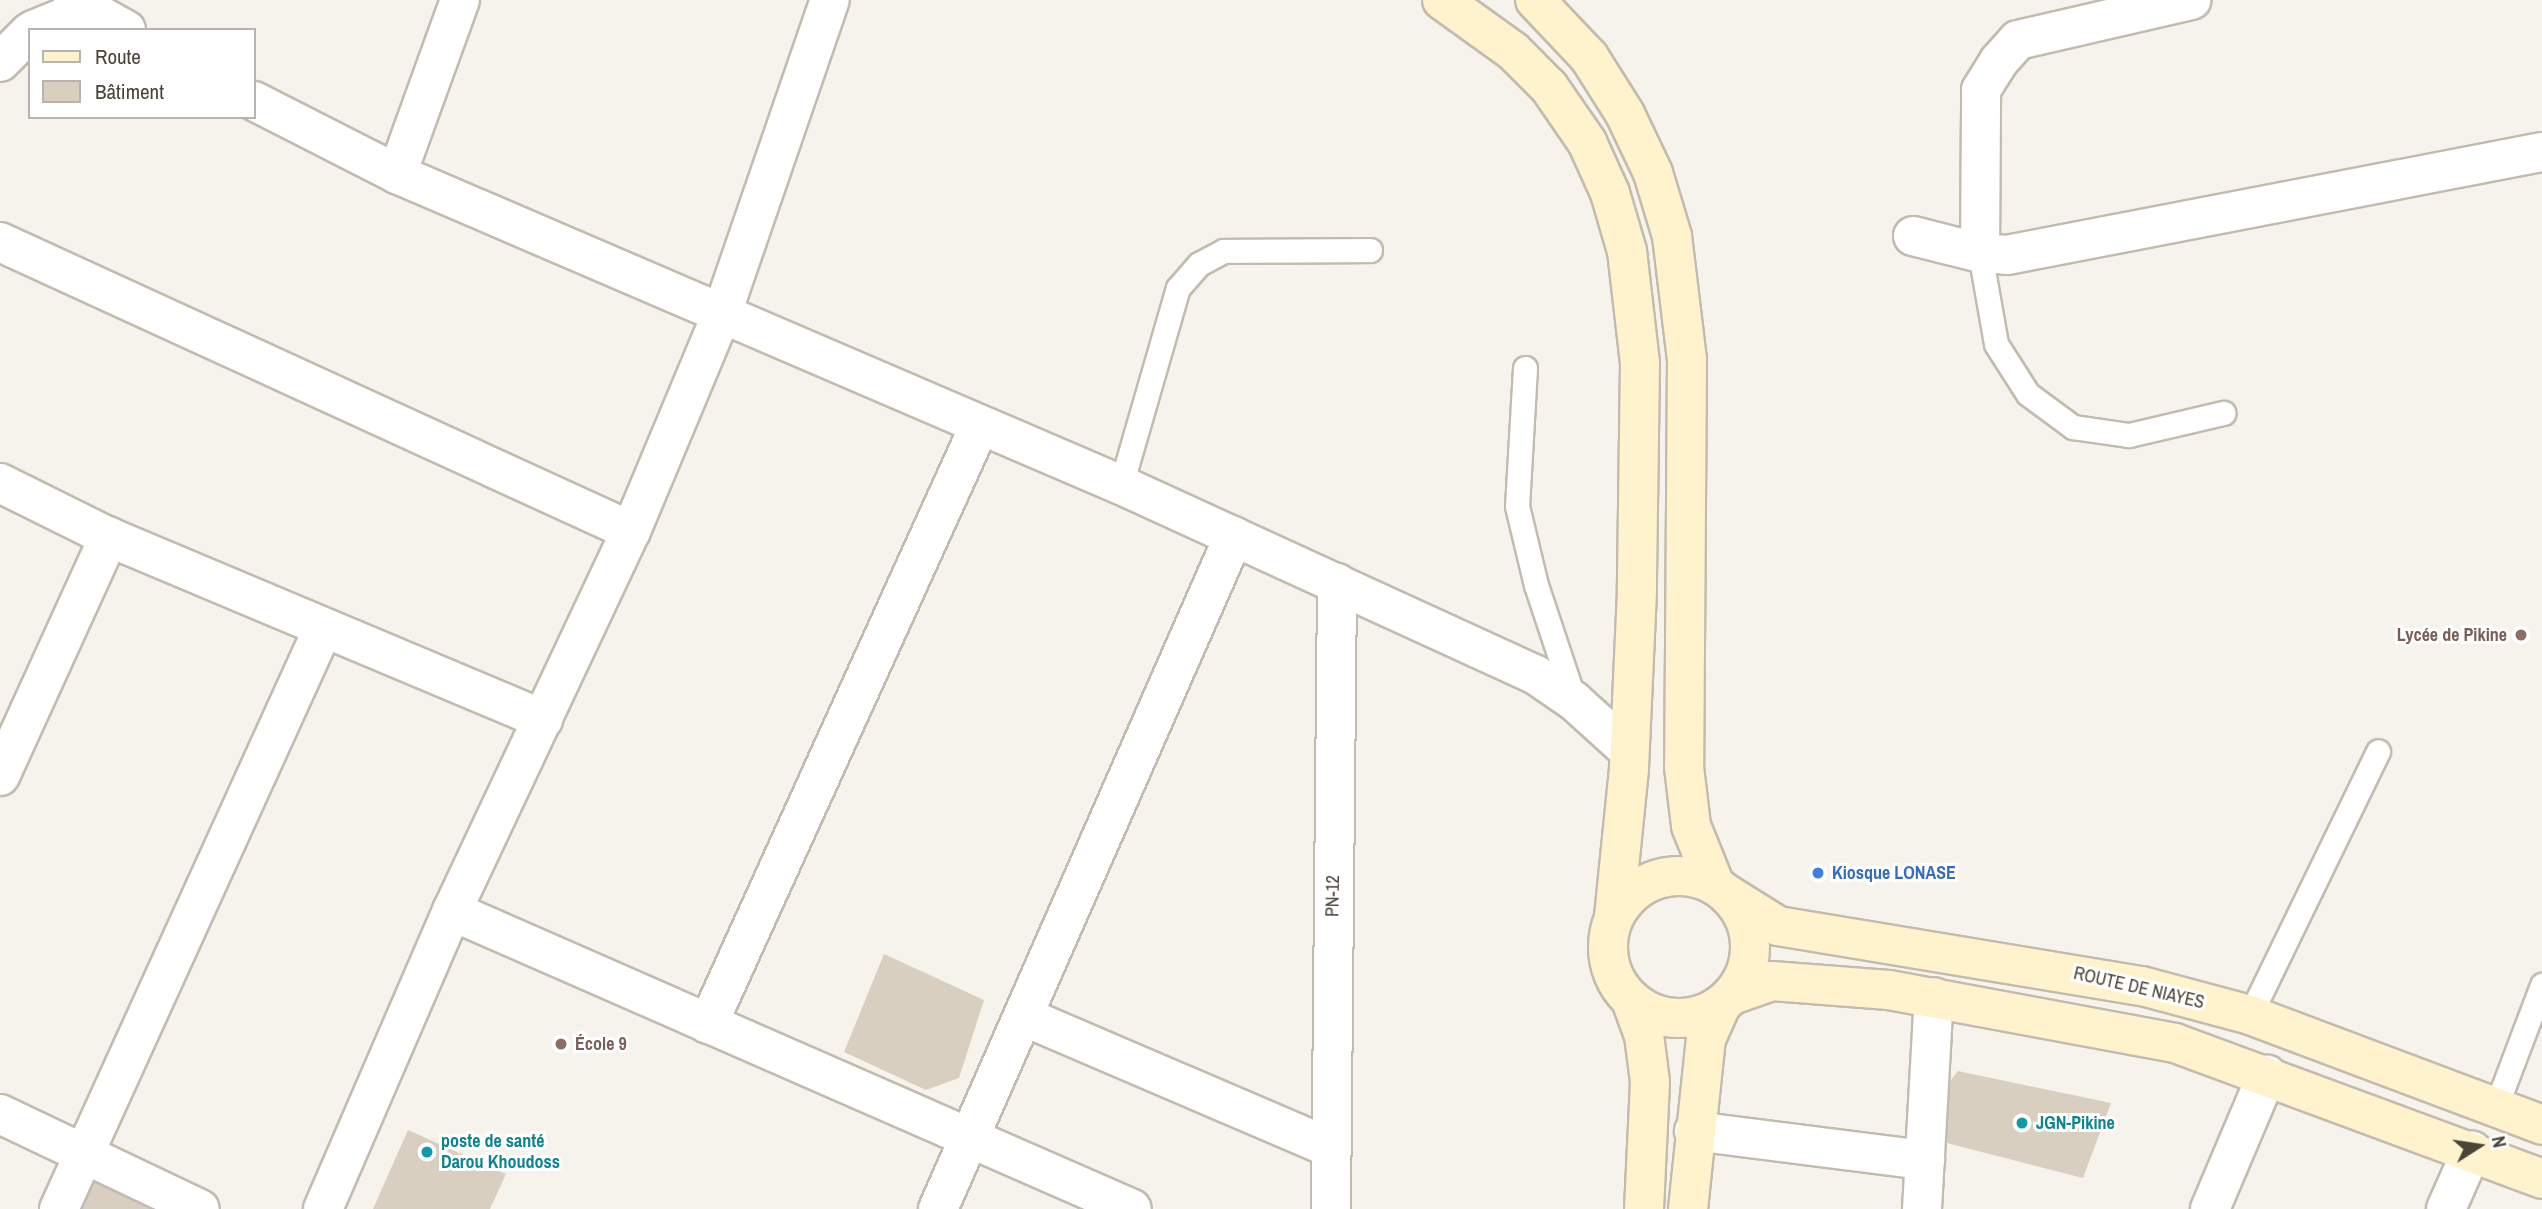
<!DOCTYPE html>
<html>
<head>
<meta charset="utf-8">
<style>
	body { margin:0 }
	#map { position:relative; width:2542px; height:1209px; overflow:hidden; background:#f6f3ec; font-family:"Archivo Narrow",sans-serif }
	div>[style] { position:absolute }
	.building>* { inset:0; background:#d8cfc1 }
	.roads { filter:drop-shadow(2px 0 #c2bbae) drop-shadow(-2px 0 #c2bbae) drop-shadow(0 2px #c2bbae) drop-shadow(0 -2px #c2bbae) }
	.service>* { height:23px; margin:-11.5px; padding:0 11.5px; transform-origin:11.5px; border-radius:11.5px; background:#fff }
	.minor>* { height:38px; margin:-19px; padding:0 19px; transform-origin:19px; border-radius:19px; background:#fff }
	.secondary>* { height:38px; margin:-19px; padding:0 19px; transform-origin:19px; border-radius:19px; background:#fff3cd }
	.secondary>.ring { margin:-19px; padding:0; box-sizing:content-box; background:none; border:38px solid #fff3cd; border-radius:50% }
	.dots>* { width:19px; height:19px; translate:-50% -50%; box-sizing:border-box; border:4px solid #fff; border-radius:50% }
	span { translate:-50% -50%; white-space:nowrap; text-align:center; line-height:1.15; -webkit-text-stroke:6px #fff; paint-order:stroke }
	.education-label { font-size:18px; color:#785e54; font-weight:700 }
	.right { translate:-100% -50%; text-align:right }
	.left { translate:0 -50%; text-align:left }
	.shop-label { font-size:18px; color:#366cbe; font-weight:700 }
	.street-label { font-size:18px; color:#4b4439 }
	.culture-label { font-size:18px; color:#0d838f; font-weight:700 }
	.legend { position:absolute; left:28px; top:28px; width:228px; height:91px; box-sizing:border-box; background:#fff; border:2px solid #b7b4b0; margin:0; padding:9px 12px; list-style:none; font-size:21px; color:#4b4439 }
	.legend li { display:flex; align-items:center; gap:14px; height:35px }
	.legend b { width:35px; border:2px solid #b7b4b0 }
	.north { position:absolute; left:2444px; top:1111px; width:70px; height:70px; -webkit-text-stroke:5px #fff; paint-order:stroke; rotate:78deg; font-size:19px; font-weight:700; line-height:28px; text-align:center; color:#4b4439 }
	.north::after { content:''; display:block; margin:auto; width:24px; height:32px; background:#4b4439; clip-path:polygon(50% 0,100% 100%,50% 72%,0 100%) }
</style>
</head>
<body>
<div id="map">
	<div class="building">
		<i style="clip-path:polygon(884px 954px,984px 1000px,959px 1078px,926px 1090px,844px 1052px)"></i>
		<i style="clip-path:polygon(1958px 1071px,2111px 1103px,2083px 1178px,1943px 1142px,1939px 1096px)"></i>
		<i style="clip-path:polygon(408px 1130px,506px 1174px,490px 1209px,373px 1209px)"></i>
		<i style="clip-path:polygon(90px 1180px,161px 1209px,77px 1209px)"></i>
	</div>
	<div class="roads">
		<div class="service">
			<i style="left:1980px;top:253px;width:92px;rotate:80deg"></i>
			<i style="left:1996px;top:344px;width:59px;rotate:57.4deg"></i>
			<i style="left:2028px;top:394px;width:56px;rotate:36.3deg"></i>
			<i style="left:2073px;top:427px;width:57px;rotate:8.1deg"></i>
			<i style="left:2129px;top:435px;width:97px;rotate:-13.2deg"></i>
			<i style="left:1525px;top:368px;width:138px;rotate:93.3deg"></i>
			<i style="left:1517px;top:506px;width:81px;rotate:76.5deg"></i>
			<i style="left:1536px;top:585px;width:120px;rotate:71.6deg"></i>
			<i style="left:1121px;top:485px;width:205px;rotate:-73.9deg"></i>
			<i style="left:1178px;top:288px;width:32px;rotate:-49deg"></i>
			<i style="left:1199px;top:264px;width:27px;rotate:-28deg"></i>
			<i style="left:1223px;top:251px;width:147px;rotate:-0.4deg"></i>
			<i style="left:2250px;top:1015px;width:293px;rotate:-64.1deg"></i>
			<i style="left:2495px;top:1109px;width:133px;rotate:-69.2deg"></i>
		</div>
		<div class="minor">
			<i style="left:73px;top:0;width:61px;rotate:29.5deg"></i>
			<i style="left:33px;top:30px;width:58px;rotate:-22.2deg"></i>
			<i style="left:0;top:62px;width:42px;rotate:-45deg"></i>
			<i style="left:254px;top:101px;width:161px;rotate:27deg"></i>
			<i style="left:397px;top:174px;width:788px;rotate:23.25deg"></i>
			<i style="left:1121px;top:485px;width:456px;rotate:24.6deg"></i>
			<i style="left:1536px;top:675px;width:46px;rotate:34.4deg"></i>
			<i style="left:1574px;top:701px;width:73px;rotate:42.2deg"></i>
			<i style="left:397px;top:174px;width:185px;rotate:-70.1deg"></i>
			<i style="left:1913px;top:236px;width:69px;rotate:14.2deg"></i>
			<i style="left:1980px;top:253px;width:27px;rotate:4deg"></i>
			<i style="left:2007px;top:255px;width:545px;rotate:-10.9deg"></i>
			<i style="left:0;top:242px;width:694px;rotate:24.61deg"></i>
			<i style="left:1980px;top:253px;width:163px;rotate:-89.6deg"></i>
			<i style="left:1981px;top:90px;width:34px;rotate:-58deg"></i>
			<i style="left:1999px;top:61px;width:28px;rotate:-48deg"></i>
			<i style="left:2018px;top:40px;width:178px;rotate:-13deg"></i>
			<i style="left:0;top:483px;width:122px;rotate:26.4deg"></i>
			<i style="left:109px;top:537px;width:471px;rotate:22.8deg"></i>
			<i style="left:0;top:776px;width:263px;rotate:-65.5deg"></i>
			<i style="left:452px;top:911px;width:742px;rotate:23.66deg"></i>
			<i style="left:1023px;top:1016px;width:335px;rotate:23.2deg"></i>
			<i style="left:708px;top:1024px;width:658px;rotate:-65.58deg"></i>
			<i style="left:0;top:1114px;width:221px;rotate:25.4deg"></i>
			<i style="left:1694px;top:1131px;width:233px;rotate:7.2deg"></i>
			<i style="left:59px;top:1209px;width:637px;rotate:-65.53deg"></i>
			<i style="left:323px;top:1209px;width:325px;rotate:-66.6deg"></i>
			<i style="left:452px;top:911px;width:420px;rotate:-64.8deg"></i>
			<i style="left:631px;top:531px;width:233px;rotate:-67.3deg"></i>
			<i style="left:721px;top:316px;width:334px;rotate:-71deg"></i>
			<i style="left:938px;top:1209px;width:735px;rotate:-66.26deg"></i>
			<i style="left:1331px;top:1209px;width:626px;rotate:-89.45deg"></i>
			<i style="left:1922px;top:1209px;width:212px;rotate:-86.8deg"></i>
			<i style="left:2210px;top:1209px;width:146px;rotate:-67deg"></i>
			<i style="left:2446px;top:1209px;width:64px;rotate:-66.2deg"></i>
		</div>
		<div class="secondary">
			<i style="left:1442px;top:0;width:87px;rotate:35.7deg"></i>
			<i style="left:1513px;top:51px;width:51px;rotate:45deg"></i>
			<i style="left:1549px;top:87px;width:67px;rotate:55.4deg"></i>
			<i style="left:1587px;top:142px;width:56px;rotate:65.7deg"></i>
			<i style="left:1610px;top:193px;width:60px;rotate:73.7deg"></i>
			<i style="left:1627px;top:251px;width:113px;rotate:83.4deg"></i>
			<i style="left:1640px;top:363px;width:228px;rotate:90.8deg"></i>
			<i style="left:1637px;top:591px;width:178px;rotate:92.6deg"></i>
			<i style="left:1629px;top:769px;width:149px;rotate:95.8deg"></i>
			<i style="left:1535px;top:0;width:79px;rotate:46.5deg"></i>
			<i style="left:1589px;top:57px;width:67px;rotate:57.7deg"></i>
			<i style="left:1625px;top:114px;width:65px;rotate:64.6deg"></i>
			<i style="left:1653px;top:173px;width:66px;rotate:73.2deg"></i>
			<i style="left:1672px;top:236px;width:125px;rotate:83.1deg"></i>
			<i style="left:1687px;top:360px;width:407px;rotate:90.4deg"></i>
			<i style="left:1684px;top:767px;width:59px;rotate:83.2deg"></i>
			<i style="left:1691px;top:826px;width:64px;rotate:67.9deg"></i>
			<i class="ring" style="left:1608px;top:876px;width:104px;height:104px"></i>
			<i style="left:1727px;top:894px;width:60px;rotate:32.1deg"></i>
			<i style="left:1778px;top:926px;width:369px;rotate:9.4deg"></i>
			<i style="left:2142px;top:986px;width:112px;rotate:15deg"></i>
			<i style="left:2250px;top:1015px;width:312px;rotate:20.6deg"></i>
			<i style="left:1732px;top:995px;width:42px;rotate:-19.3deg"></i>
			<i style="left:1772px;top:981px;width:117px;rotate:4.4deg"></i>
			<i style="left:1889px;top:990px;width:291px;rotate:10.5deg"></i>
			<i style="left:2175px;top:1043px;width:391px;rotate:20.3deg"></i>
			<i style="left:1631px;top:1000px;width:37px;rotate:70deg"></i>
			<i style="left:1644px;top:1035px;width:47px;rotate:82.7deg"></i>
			<i style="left:1650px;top:1082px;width:127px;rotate:92.7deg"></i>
			<i style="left:1688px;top:1209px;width:171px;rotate:-84deg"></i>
			<i style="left:1706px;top:1039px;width:37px;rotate:-66deg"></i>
		</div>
	</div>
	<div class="dots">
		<i style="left:2521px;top:635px;background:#8d6e63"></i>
		<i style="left:1818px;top:873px;background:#3f7fe0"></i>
		<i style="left:561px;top:1044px;background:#8d6e63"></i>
		<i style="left:2022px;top:1123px;background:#0f9aa8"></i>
		<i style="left:427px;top:1152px;background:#0f9aa8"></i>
	</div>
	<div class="education-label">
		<span class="right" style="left:2507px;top:635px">Lycée de Pikine</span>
		<span class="left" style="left:575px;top:1044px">École 9</span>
	</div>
	<div class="shop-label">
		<span class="left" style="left:1832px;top:873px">Kiosque LONASE</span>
	</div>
	<div class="street-label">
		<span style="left:1333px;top:896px;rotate:-89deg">PN-12</span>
		<span style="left:2139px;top:988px;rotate:13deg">ROUTE DE NIAYES</span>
	</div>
	<div class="culture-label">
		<span class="left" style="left:2036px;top:1123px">JGN-Pikine</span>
		<span class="left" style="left:441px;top:1152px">poste de santé<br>Darou Khoudoss</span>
	</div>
	<ul class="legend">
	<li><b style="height:9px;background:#fff3cd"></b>Route</li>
	<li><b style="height:19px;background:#d8cfc1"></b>Bâtiment</li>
	</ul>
	<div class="north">N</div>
</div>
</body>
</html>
